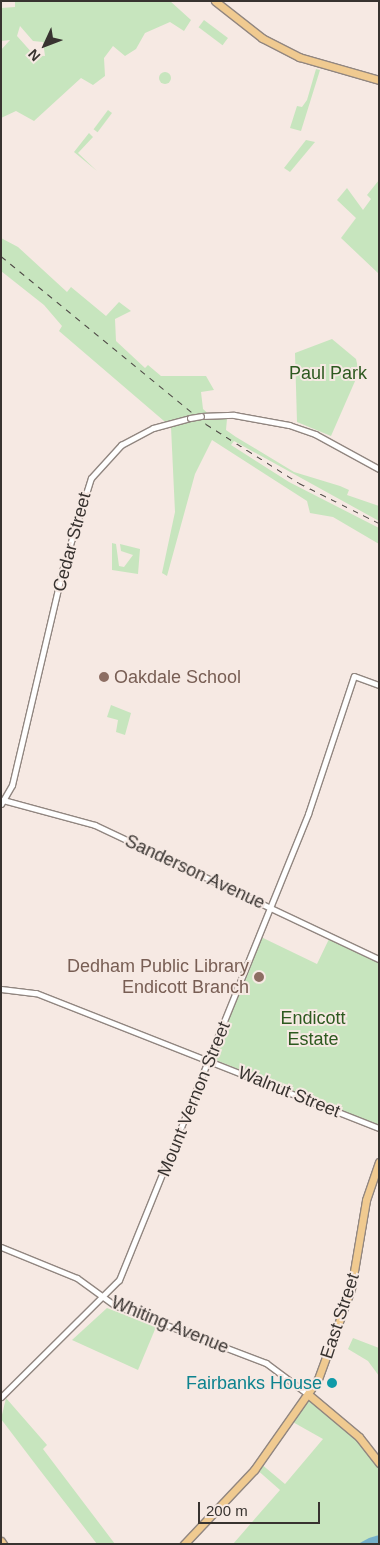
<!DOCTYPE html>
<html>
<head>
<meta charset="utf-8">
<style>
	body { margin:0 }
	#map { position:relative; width:380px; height:1545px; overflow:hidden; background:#f6e9e3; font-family:Arial,sans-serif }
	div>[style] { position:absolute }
	.green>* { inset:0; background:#c7e5be; transform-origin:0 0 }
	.round { border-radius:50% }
	.water>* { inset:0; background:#76b1ca }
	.roads { filter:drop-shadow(1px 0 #918680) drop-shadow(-1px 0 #918680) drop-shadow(0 1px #918680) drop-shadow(0 -1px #918680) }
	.minor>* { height:5px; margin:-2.5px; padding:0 2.5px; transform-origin:2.5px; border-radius:2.5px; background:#fff }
	.major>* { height:7px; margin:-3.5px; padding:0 3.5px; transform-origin:3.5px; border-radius:3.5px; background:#f0ca90 }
	.rail>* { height:1px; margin-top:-0.5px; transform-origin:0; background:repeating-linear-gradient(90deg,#4d4744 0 6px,transparent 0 12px) }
	.bridges { filter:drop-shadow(1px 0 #918680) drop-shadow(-1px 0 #918680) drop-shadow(0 1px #918680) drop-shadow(0 -1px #918680) }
	.minor-bridge>* { height:5px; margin:-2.5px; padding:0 2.5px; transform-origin:2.5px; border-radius:2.5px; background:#fff }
	.dots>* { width:14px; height:14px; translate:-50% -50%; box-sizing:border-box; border:2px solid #f6e9e3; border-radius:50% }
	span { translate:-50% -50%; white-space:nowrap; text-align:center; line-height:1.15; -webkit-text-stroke:4px #f6e9e3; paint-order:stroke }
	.park-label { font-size:18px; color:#2d591f }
	.street-label { font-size:18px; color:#383330 }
	.education-label { font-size:18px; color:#785e54 }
	.left { translate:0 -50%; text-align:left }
	.right { translate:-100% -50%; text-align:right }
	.culture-label { font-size:18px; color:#0d838f }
	.frame { position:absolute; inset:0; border:2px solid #383330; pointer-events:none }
	.north { position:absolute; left:20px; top:20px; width:50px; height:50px; -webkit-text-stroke:4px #f6e9e3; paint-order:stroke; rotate:227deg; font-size:14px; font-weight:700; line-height:20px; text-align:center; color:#383330 }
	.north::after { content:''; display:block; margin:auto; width:18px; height:22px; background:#383330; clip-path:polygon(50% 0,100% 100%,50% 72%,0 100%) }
	.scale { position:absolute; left:198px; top:1502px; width:122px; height:22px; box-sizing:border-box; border:2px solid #383330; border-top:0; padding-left:6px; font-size:15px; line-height:18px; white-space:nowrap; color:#383330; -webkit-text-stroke:4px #f6e9e3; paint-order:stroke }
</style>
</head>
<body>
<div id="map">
	<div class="green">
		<i style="clip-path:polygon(evenodd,15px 1px,170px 1px,191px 20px,184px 31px,170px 22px,145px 33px,136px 49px,125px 56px,113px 46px,104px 58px,105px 76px,93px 85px,81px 78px,34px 121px,16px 111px,1px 118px,1px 50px,10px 40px,1px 41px,1px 8px,15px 7px,15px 1px,20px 26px,33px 41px,43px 42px,45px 56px,34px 55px,17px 36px,20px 26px)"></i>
		<i style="left:204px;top:20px;width:30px;height:9px;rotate:37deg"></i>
		<i style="clip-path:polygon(316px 69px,320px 70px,301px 131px,290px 128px,297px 106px,302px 107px,307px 100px)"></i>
		<i class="round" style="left:159px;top:72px;width:12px;height:12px"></i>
		<i style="left:108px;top:110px;width:5px;height:24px;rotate:37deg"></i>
		<i style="clip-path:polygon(89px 133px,93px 137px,78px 153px,97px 171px,74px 152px)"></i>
		<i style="clip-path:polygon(306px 140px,315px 142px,290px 172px,284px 168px)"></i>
		<i style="clip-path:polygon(379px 180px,379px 274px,341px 238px,356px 218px,337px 200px,347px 188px,363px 210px,371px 199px,367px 195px)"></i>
		<i style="clip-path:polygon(1px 238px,18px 247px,67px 292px,71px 287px,106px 316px,119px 302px,131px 311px,115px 319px,116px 341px,145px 368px,148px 365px,161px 376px,206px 376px,214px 390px,201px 392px,203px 409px,214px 419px,227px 419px,226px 430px,236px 437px,294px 472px,340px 486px,349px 490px,347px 495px,379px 506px,379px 521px,234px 441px,231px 445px,289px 482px,379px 528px,379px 544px,333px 517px,310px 513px,307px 501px,212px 440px,195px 474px,167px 576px,162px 573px,175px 512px,171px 427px,59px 331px,62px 326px,44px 305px,1px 271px)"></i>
		<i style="clip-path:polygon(332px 339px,356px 359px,359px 372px,331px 436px,297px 422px,295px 353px)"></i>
		<i style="clip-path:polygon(112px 543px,116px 544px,119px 566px,124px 567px,133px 555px,121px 551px,120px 544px,140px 549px,138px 574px,112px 570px)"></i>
		<i style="clip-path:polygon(111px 705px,131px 713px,125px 735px,116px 732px,118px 720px,107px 717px)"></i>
		<i style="clip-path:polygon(261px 937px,317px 964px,329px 939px,379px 961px,379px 1126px,213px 1059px)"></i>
		<i style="clip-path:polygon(107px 1308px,156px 1327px,138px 1370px,72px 1340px)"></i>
		<i style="clip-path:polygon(353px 1338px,379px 1348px,379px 1376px,368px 1361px,348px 1349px)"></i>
		<i style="clip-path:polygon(309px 1395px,353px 1432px,379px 1463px,379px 1535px,358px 1544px,233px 1544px,280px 1490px,255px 1468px,260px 1463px,285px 1484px,323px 1439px,291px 1421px)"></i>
		<i style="clip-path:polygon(6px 1398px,47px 1445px,43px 1449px,115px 1544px,97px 1544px,39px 1469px,1px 1419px)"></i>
	</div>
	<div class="water">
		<i style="clip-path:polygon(379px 1535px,379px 1543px,358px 1544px,369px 1538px)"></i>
	</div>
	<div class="roads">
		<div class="minor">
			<i style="left:201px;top:416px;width:33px;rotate:-2deg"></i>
			<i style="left:234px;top:415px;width:56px;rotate:10.3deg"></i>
			<i style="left:289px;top:425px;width:28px;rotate:19deg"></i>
			<i style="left:315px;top:434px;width:73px;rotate:28.7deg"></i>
			<i style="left:3px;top:800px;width:95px;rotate:15.2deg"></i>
			<i style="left:95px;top:825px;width:314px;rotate:25.3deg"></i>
			<i style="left:1px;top:804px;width:22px;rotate:-60deg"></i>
			<i style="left:12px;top:785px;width:227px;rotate:-76.8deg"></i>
			<i style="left:64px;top:564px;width:90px;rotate:-72.6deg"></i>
			<i style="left:91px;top:478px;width:45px;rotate:-47.7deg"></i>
			<i style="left:121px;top:445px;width:36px;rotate:-28deg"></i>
			<i style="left:153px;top:428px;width:38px;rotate:-15deg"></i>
			<i style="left:1px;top:989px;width:35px;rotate:7deg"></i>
			<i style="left:36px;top:993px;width:369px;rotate:21.5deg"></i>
			<i style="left:1px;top:1247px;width:82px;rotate:22.2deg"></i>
			<i style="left:77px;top:1278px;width:46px;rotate:36.1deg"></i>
			<i style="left:114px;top:1305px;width:163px;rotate:20.9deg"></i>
			<i style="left:266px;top:1363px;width:54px;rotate:36.7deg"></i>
			<i style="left:1px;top:1397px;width:166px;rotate:-44.8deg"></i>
			<i style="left:119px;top:1280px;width:503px;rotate:-67.92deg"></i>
			<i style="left:308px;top:814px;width:145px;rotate:-71.6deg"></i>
			<i style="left:354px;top:676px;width:27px;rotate:20deg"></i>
		</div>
		<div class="major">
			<i style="left:215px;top:1px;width:60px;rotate:38.2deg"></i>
			<i style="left:262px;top:38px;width:42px;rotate:27.2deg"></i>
			<i style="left:299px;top:57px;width:83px;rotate:16deg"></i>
			<i style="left:309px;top:1395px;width:65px;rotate:40deg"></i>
			<i style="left:359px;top:1437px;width:33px;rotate:52deg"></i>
			<i style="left:1px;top:1541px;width:4px;rotate:56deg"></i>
			<i style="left:184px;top:1544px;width:102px;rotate:-46.6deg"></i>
			<i style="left:254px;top:1470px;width:111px;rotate:-54.9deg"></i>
			<i style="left:318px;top:1379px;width:96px;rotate:-69.9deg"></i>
			<i style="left:351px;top:1289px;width:90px;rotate:-80.4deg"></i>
			<i style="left:366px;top:1200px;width:40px;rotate:-71.1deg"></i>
		</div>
	</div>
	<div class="rail">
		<i style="left:1px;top:256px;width:265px;rotate:39.3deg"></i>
		<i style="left:206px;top:424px;width:110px;rotate:32.4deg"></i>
		<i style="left:299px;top:483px;width:89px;rotate:26.6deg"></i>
	</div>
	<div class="bridges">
		<div class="minor-bridge">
			<i style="left:190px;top:418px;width:11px;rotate:-10deg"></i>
		</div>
	</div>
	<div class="dots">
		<i style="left:104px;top:677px;background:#8d6e63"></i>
		<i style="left:259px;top:977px;background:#8d6e63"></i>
		<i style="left:332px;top:1383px;background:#0f9aa8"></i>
	</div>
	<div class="park-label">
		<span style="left:328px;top:373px">Paul Park</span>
		<span style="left:313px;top:1029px">Endicott<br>Estate</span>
	</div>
	<div class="street-label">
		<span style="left:72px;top:542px;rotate:-75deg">Cedar Street</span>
		<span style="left:195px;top:872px;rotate:25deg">Sanderson Avenue</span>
		<span style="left:289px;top:1092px;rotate:22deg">Walnut Street</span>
		<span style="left:194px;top:1099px;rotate:-68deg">Mount Vernon Street</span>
		<span style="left:340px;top:1316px;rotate:-72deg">East Street</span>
		<span style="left:170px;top:1325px;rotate:22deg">Whiting Avenue</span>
	</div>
	<div class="education-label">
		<span class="left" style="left:114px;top:677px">Oakdale School</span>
		<span class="right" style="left:249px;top:977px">Dedham Public Library<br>Endicott Branch</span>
	</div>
	<div class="culture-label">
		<span class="right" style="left:322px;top:1383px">Fairbanks House</span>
	</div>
	<div class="frame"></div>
	<div class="north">N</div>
	<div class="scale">200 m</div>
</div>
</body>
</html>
